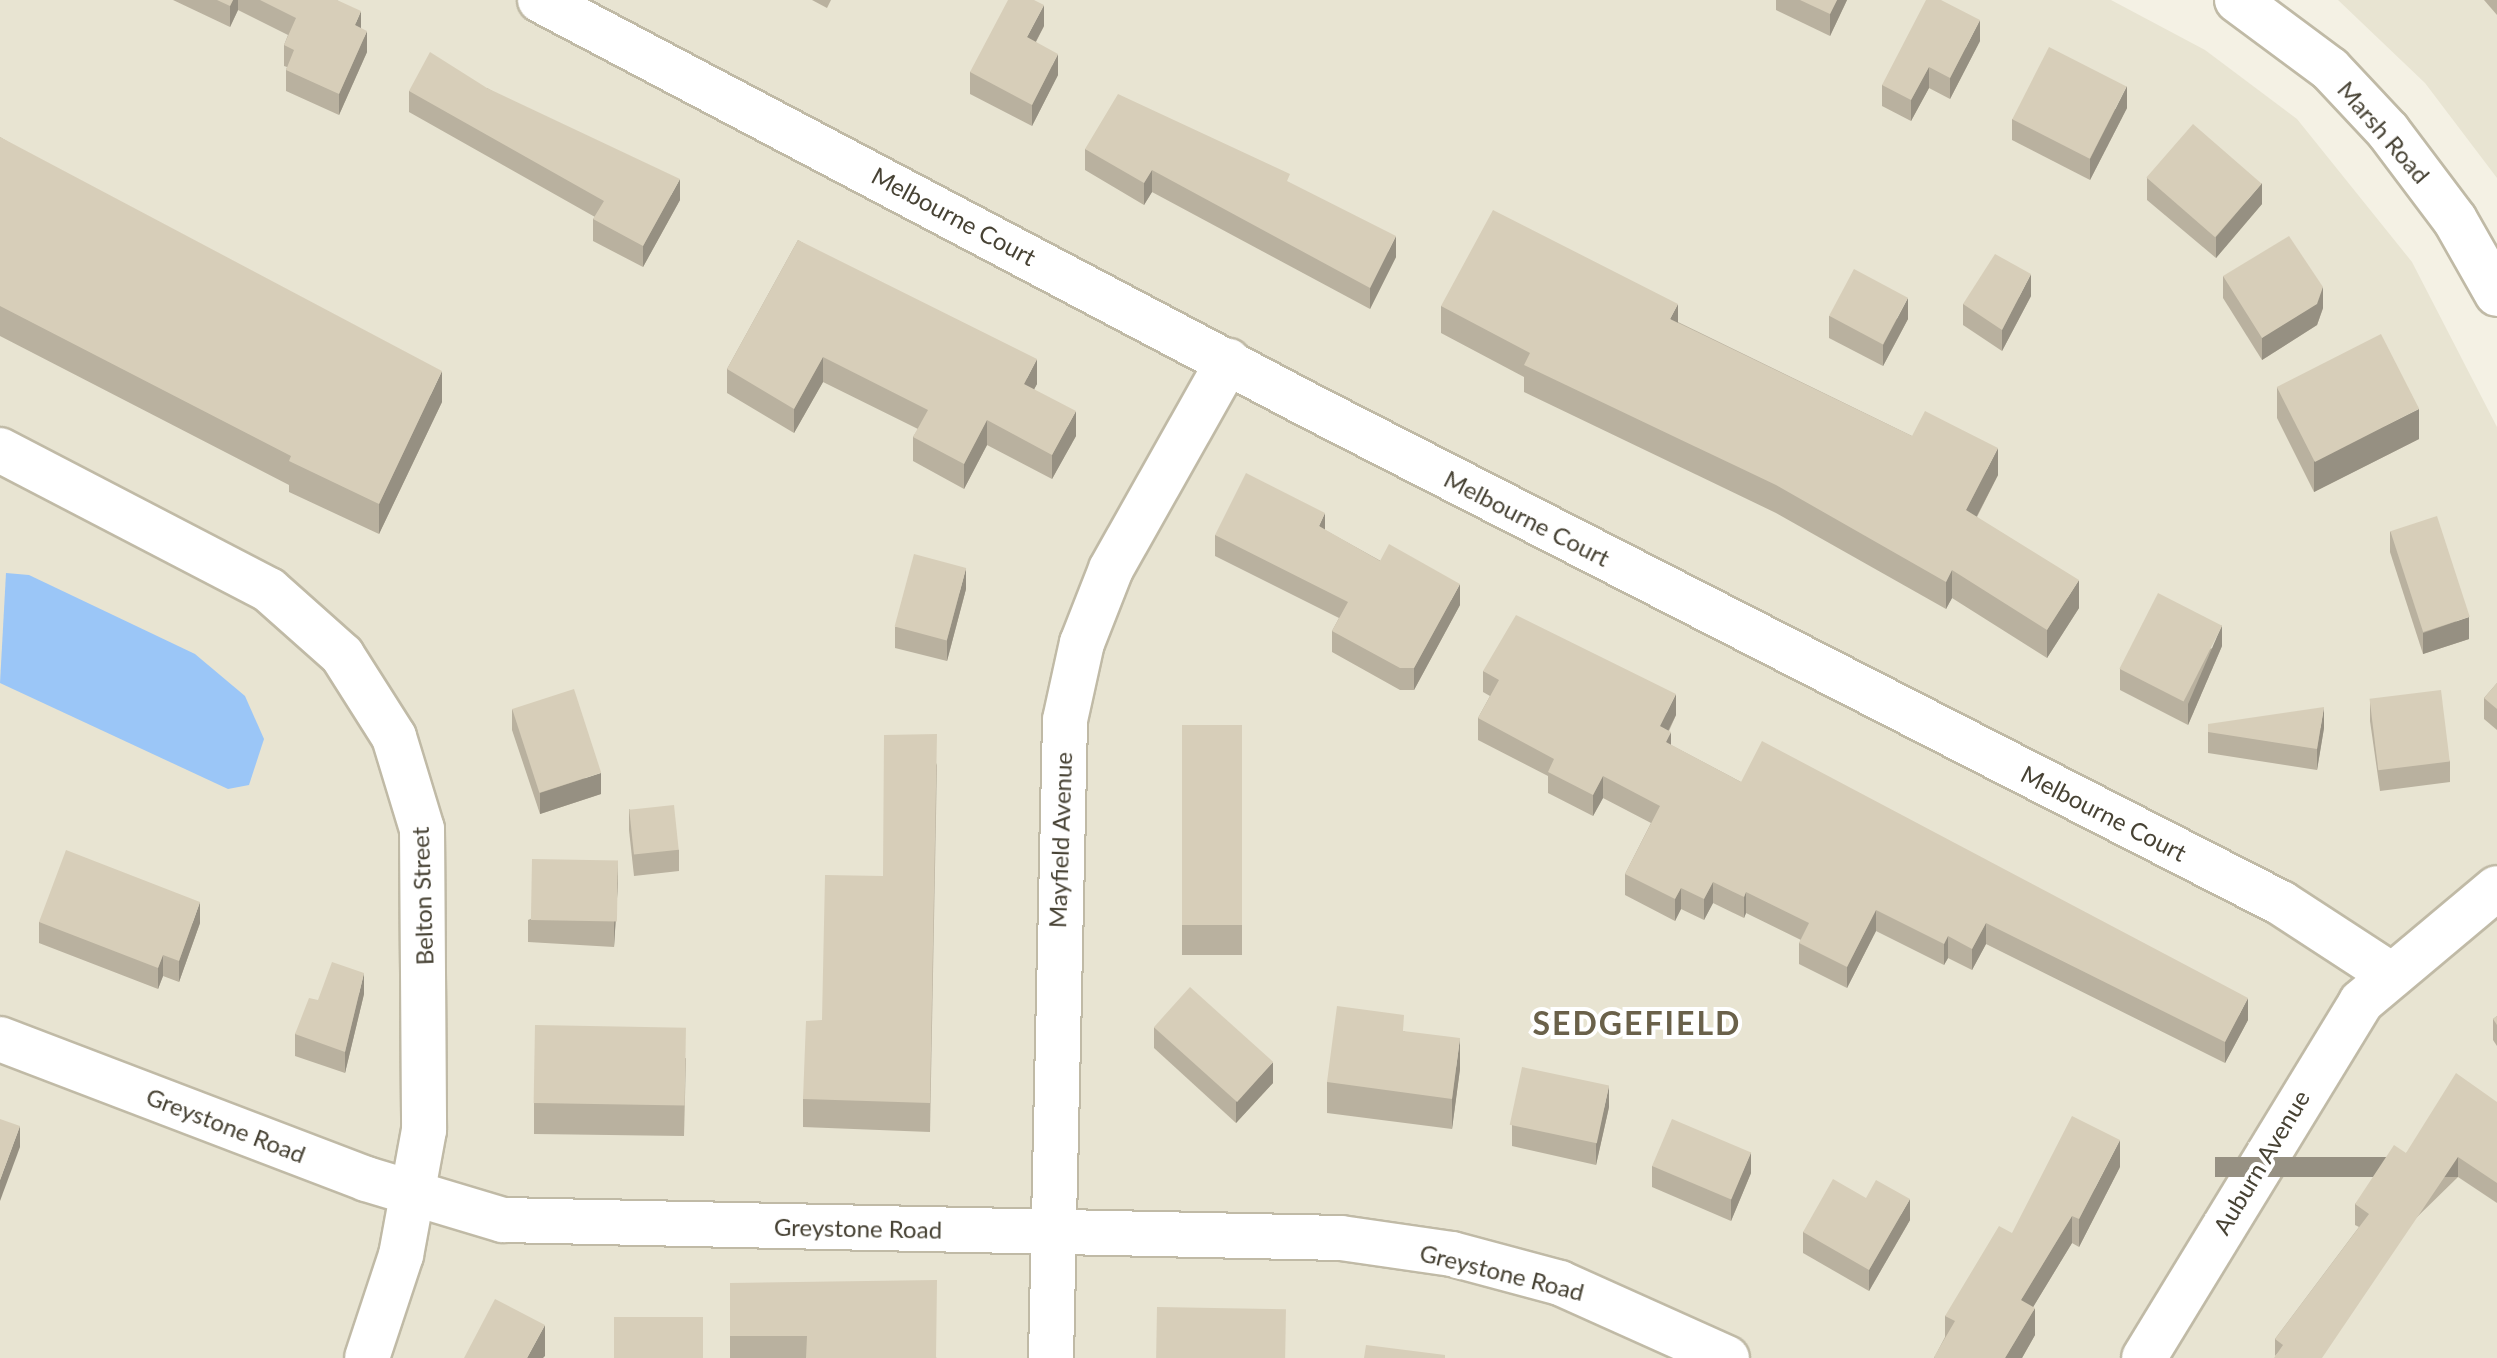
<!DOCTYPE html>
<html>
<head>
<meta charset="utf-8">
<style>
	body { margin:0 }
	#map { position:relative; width:2497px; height:1358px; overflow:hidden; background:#f4f1e4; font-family:Lato,sans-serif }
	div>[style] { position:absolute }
	.residential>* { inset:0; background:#e8e4d2 }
	.water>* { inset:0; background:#9bc6f7 }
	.roads { filter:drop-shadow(2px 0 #c0baa6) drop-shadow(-2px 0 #c0baa6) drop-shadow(0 2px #c0baa6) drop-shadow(0 -2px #c0baa6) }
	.minor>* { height:44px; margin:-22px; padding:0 22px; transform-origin:22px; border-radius:22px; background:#fff }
	.wall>* { inset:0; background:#b9b19f; transform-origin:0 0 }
	.shaded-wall>* { inset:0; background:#969082; transform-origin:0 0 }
	.building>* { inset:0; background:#d7ceb9; transform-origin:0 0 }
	span { translate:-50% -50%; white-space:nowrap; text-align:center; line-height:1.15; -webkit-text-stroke:8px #fff; paint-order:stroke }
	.street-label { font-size:24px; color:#474234 }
	.district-label { font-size:32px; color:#6a614a; font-weight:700; letter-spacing:2px }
</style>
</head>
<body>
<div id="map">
	<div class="residential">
		<i style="clip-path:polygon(0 0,2111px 0,2205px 50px,2297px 119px,2412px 262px,2497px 427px,2497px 1358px,0 1358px)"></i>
		<i style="clip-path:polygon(2338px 0,2497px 0,2497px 178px,2425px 83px)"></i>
	</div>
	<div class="water">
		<i style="clip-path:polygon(6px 573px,29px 575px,195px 654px,245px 696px,264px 739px,249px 785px,228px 789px,0 683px)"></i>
	</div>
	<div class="roads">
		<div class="minor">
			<i style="left:540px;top:0;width:873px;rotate:27.8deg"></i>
			<i style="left:1312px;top:407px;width:1089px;rotate:27.11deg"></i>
			<i style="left:2281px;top:903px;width:130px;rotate:33.1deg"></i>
			<i style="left:2237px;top:0;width:116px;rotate:36.6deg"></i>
			<i style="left:2330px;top:69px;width:85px;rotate:46.9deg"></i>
			<i style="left:2388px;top:131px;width:111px;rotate:53deg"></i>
			<i style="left:2455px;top:220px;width:85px;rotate:60.4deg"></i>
			<i style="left:0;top:450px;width:303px;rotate:27.5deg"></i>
			<i style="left:269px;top:590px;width:98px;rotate:41.7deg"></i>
			<i style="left:342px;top:655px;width:97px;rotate:57.6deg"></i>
			<i style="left:394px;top:737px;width:96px;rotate:73.1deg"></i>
			<i style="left:422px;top:829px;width:301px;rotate:89.6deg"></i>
			<i style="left:424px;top:1130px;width:127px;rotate:100.4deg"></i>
			<i style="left:401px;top:1255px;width:108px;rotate:108.3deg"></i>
			<i style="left:0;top:1039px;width:392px;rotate:20.9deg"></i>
			<i style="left:366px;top:1179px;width:143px;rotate:16.7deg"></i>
			<i style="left:503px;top:1220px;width:838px;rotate:1.23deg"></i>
			<i style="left:1341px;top:1238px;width:112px;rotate:8.2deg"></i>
			<i style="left:1452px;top:1254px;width:112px;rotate:15deg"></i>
			<i style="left:1560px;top:1283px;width:183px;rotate:24.2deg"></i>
			<i style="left:1051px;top:1358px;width:638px;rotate:-88.74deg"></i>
			<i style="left:1065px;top:720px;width:79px;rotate:-77.6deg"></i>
			<i style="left:1082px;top:643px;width:79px;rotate:-68.6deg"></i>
			<i style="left:1111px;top:569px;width:239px;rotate:-60.6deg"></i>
			<i style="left:2144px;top:1358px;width:417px;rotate:-58.6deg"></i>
			<i style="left:2361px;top:1002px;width:177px;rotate:-40deg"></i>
		</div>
	</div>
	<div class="wall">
		<i style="clip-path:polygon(173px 0,337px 0,361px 28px,367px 52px,339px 115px,286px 91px,286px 70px,287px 67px,284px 66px,284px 45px,288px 35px,238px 10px,230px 27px)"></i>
		<i style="clip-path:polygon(812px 0,831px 0,827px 8px)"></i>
		<i style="clip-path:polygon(1776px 0,1847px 0,1830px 36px,1776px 10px)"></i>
		<i style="clip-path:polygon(2484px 0,2497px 0,2497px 15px)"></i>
		<i style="clip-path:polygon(1044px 26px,1036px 42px,1058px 75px,1032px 126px,970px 94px,970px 72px)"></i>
		<i style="clip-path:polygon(1980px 41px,1950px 99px,1929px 88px,1911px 121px,1882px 106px,1882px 85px)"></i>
		<i style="clip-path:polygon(487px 88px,680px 200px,643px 267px,593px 241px,593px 219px,595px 217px,409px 112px,409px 91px)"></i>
		<i style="clip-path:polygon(2127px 108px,2090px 180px,2012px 140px,2012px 119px)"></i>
		<i style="clip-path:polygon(0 137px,442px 402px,379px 534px,289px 492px,289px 485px,0 336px)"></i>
		<i style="clip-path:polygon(1085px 149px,1290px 183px,1396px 257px,1370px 309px,1152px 192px,1144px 205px,1085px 170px)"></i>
		<i style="clip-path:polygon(2147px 178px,2262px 204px,2216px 258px,2147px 200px)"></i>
		<i style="clip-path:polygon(798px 240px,1037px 384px,1034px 389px,1076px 436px,1052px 479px,987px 445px,964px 489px,913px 461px,913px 437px,918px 429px,823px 382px,794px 433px,727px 393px,727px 369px)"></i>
		<i style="clip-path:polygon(2223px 276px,2323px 308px,2317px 325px,2262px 360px,2223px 298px)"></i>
		<i style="clip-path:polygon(2031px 296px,2002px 351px,1963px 325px,1963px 304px)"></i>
		<i style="clip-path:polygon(1441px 306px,1678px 322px,1912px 436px,1998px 475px,1977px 517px,2079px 608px,2047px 658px,1952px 598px,1946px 609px,1776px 513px,1524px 392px,1524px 377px,1441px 333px)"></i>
		<i style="clip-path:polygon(1829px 316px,1908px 319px,1883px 366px,1829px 338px)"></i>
		<i style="clip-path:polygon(2277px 387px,2419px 439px,2314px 492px,2277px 418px)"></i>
		<i style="clip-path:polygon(1325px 530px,1460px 605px,1414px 690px,1400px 690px,1332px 652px,1332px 631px,1339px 618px,1215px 556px,1215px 535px)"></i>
		<i style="clip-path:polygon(2390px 531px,2469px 639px,2423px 654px,2390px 552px)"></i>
		<i style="clip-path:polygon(966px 589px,947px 661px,895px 648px,895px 627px)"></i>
		<i style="clip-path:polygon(2222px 646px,2188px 725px,2120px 690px,2120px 669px)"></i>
		<i style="clip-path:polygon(1483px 671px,1676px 715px,1669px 731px,1671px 745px,1741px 782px,2248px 1020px,2225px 1063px,1986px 944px,1972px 970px,1948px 958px,1944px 965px,1876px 931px,1847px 988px,1799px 964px,1799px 943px,1801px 940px,1746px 913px,1744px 918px,1713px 903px,1704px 920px,1681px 909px,1675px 921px,1625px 895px,1625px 874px,1651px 823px,1603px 798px,1593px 816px,1548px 793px,1548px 776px,1478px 740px,1478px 718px,1490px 696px,1483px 692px)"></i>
		<i style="clip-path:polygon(2497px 683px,2497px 730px,2484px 719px,2484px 698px)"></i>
		<i style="clip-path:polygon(2370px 700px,2450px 761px,2450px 782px,2380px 791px,2370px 721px)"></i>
		<i style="clip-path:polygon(512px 709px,601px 794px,540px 814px,512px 730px)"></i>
		<i style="clip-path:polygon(2208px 724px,2324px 728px,2317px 770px,2208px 753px)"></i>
		<i style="left:1182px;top:725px;width:60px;height:230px"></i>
		<i style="clip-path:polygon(937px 763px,930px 1132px,803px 1127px,803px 1099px,822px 1020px,883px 876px)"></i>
		<i style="clip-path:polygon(629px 809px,679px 850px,679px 871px,634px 876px,629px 830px)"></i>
		<i style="clip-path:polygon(618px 882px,614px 947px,528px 942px,528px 920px)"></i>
		<i style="clip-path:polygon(39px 922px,200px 923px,179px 982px,163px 976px,158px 989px,39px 943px)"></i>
		<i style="clip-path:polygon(364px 994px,345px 1073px,295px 1056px,295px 1034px,318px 1000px)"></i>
		<i style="clip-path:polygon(2497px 1016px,2497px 1046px,2493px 1040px,2493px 1019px)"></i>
		<i style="clip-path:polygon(1154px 1027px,1273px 1083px,1236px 1123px,1154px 1048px)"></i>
		<i style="clip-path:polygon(1404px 1031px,1460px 1069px,1452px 1129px,1327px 1113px,1327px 1082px)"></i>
		<i style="clip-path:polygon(686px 1058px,684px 1136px,534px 1134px,534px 1103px)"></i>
		<i style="clip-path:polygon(2497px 1102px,2497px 1203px,2458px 1177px,2275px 1356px,2275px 1339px,2359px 1227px,2355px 1225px,2355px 1204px,2406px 1153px)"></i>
		<i style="clip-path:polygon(1609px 1107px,1596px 1165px,1512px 1146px,1512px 1125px)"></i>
		<i style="clip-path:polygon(1652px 1166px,1751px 1173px,1731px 1221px,1652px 1187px)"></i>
		<i style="clip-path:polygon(2120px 1167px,2079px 1247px,2072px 1243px,2033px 1307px,2035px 1335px,2022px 1358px,1934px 1358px,1945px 1337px,1945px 1316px)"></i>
		<i style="clip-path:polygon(1866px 1198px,1910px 1220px,1869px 1291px,1803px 1253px,1803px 1232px)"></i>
		<i style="clip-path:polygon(730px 1283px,937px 1358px,730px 1358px)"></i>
	</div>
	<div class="shaded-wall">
		<i style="clip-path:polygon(233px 0,238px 0,238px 10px,230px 27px,230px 6px)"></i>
		<i style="clip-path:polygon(1837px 0,1847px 0,1830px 36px,1830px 14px)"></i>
		<i style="clip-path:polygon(1044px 5px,1044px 26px,1027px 58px,1027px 37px)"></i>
		<i style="clip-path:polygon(361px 11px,361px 33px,355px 25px)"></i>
		<i style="clip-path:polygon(1980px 20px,1980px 41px,1950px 99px,1950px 78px)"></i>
		<i style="clip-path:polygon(367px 31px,367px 52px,339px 115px,339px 94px)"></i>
		<i style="clip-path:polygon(1058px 54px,1058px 75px,1032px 126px,1032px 105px)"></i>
		<i style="clip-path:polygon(1929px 67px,1929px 88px,1911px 121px,1911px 100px)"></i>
		<i style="clip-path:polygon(2127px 86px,2127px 108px,2090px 180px,2090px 159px)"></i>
		<i style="clip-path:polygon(1152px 170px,1152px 192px,1144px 205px,1144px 183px)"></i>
		<i style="clip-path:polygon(680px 179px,680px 200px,643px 267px,643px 246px)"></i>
		<i style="clip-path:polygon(2262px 183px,2262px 204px,2216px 258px,2216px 237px)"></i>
		<i style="clip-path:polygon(1396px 236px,1396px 257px,1370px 309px,1370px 288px)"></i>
		<i style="clip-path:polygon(2031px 274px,2031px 296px,2002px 351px,2002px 330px)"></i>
		<i style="clip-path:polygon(2323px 287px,2323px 308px,2317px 325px,2262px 360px,2262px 338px)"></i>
		<i style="clip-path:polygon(1908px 298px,1908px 319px,1883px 366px,1883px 345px)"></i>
		<i style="clip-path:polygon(1678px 304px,1678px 331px,1670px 319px)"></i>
		<i style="clip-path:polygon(823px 357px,823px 382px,794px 433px,794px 409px)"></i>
		<i style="clip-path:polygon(1037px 359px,1037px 384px,1024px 408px,1024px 384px)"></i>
		<i style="clip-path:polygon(442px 371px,442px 402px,379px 534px,379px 504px)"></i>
		<i style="clip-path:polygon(2419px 409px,2419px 439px,2314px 492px,2314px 461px)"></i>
		<i style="clip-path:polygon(1076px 411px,1076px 436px,1052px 479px,1052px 455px)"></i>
		<i style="clip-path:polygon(987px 420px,987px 445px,964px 489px,964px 464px)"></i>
		<i style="clip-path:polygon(1998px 448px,1998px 475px,1966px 537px,1966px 510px)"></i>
		<i style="clip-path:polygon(1325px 513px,1325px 534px,1319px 526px)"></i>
		<i style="clip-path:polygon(966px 568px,966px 589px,947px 661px,947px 640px)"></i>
		<i style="clip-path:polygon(1952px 570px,1952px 598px,1946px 609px,1946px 582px)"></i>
		<i style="clip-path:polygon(2079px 580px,2079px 608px,2047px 658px,2047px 630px)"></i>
		<i style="clip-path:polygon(1460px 584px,1460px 605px,1414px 690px,1414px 668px)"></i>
		<i style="clip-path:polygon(2469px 617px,2469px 639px,2423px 654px,2423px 633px)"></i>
		<i style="clip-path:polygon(2222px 625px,2222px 646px,2188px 725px,2188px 704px)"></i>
		<i style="clip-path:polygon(1676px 694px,1676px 715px,1660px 747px,1660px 726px)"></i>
		<i style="clip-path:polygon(2324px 707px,2324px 728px,2317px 770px,2317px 749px)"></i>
		<i style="clip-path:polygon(1671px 732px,1671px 753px,1666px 742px)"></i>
		<i style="clip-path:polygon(601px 773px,601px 794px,540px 814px,540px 793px)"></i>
		<i style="clip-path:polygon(1603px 776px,1603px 798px,1593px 816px,1593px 795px)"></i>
		<i style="clip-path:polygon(618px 860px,618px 882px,614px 947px,614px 926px)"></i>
		<i style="clip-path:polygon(1713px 882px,1713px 903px,1704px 920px,1704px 899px)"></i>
		<i style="clip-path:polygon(1681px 888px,1681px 909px,1675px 921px,1675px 899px)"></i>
		<i style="clip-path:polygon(1746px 892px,1746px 913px,1744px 918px,1744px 897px)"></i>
		<i style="clip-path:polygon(200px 902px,200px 923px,179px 982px,179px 961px)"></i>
		<i style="clip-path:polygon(1876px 910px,1876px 931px,1847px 988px,1847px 967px)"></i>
		<i style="clip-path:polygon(1986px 923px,1986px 944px,1972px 970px,1972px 949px)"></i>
		<i style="clip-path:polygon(1948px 936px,1948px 958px,1944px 965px,1944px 944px)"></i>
		<i style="clip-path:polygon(163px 955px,163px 976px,158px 989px,158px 968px)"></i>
		<i style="clip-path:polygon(364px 973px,364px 994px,345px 1073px,345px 1052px)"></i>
		<i style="clip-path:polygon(2248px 998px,2248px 1020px,2225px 1063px,2225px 1042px)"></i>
		<i style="clip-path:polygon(1460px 1038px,1460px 1069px,1452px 1129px,1452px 1099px)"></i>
		<i style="clip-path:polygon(1273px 1062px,1273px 1083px,1236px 1123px,1236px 1102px)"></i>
		<i style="clip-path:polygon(1609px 1086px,1609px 1107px,1596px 1165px,1596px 1144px)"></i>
		<i style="clip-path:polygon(20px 1126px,20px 1147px,0 1201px,0 1180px)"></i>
		<i style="clip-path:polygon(2120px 1140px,2120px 1167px,2079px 1247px,2079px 1219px)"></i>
		<i style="clip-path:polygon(1751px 1152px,1751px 1173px,1731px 1221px,1731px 1199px)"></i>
		<i style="left:2458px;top:1157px;width:20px;height:243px;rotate:90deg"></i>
		<i style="clip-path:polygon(1910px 1199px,1910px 1220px,1869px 1291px,1869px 1270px)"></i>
		<i style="clip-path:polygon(2072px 1216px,2072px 1243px,2021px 1327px,2021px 1300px)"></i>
		<i style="clip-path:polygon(2035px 1308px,2035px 1335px,2022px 1358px,2005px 1358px)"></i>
		<i style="clip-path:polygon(545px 1325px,545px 1356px,543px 1358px,527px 1358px)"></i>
	</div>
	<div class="building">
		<i style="clip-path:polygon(217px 0,233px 0,230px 6px)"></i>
		<i style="clip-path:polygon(260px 0,337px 0,361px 11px,355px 25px,367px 31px,339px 94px,286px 70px,294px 50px,284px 45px,296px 18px)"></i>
		<i style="clip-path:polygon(1008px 0,1034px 0,1044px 5px,1027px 37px,1058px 54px,1032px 105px,970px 72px)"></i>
		<i style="clip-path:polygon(1800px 0,1837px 0,1830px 14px)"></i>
		<i style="clip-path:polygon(1926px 0,1941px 0,1980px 20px,1950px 78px,1929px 67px,1911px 100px,1882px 85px)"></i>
		<i style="left:2049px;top:47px;width:87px;height:81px;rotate:27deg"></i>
		<i style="clip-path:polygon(430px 52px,487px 88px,680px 179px,643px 246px,593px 219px,604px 201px,409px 91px)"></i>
		<i style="clip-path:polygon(1118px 94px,1290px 174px,1287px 181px,1396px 236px,1370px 288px,1152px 170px,1144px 183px,1085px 149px)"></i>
		<i style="left:2193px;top:124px;width:91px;height:71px;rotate:41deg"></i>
		<i style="clip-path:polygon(0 137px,442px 371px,379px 504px,289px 461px,291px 456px,0 306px)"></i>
		<i style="clip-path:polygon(1493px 210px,1678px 304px,1670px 319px,1912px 436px,1925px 411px,1998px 448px,1966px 510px,2079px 580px,2047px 630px,1952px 570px,1946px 582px,1776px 485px,1524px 365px,1530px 353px,1441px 306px)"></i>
		<i style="clip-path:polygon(2289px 236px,2323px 287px,2317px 304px,2262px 338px,2223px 276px)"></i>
		<i style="clip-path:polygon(798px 240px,1037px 359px,1024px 384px,1076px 411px,1052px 455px,987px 420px,964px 464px,913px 437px,928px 410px,823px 357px,794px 409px,727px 369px)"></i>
		<i style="clip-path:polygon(1995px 254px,2031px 274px,2002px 330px,1963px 304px)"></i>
		<i style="left:1854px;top:269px;width:61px;height:53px;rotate:28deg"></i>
		<i style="left:2381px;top:334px;width:84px;height:117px;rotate:63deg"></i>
		<i style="clip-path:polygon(1246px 473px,1325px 513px,1319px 526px,1380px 561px,1389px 544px,1460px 584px,1414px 668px,1400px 668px,1332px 631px,1348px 602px,1215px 535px)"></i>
		<i style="left:2437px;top:516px;width:106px;height:49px;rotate:72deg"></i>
		<i style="left:914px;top:554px;width:54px;height:75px;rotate:15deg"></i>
		<i style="left:2158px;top:593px;width:72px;height:85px;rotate:27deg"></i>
		<i style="clip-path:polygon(1516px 615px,1676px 694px,1660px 726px,1671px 732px,1666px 742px,1741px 782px,1762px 741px,2248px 998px,2225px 1042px,1986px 923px,1972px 949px,1948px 936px,1944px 944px,1876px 910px,1847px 967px,1799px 943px,1809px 923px,1746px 892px,1744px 897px,1713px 882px,1704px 899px,1681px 888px,1675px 899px,1625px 874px,1660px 806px,1603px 776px,1593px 795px,1548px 772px,1554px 759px,1478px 718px,1499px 680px,1483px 671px)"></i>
		<i style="clip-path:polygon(2497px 683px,2497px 709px,2484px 698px)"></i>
		<i style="left:574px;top:689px;width:88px;height:65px;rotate:72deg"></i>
		<i style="left:2441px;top:690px;width:72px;height:72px;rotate:83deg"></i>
		<i style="clip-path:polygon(2324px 707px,2317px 749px,2208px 732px,2208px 724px)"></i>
		<i style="left:1182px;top:725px;width:60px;height:200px"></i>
		<i style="clip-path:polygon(937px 734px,930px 1103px,803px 1099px,806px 1021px,822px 1020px,825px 875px,883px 876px,884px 735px)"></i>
		<i style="left:674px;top:805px;width:45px;height:45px;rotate:84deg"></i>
		<i style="clip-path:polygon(66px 850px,200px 902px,179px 961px,163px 955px,158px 968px,39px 922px)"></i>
		<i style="left:532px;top:859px;width:86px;height:61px;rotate:1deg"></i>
		<i style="clip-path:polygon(332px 962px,364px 973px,345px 1052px,295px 1034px,309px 998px,318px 1000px)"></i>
		<i style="left:1190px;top:987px;width:112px;height:54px;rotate:42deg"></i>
		<i style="clip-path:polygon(1337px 1006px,1404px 1015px,1403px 1031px,1460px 1038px,1452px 1099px,1327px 1082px)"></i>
		<i style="clip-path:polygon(2497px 1016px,2497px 1025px,2493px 1019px)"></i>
		<i style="left:535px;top:1025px;width:151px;height:78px;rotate:1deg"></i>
		<i style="left:1522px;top:1067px;width:89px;height:59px;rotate:12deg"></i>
		<i style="clip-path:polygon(2456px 1073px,2497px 1102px,2497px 1183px,2458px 1157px,2322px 1358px,2274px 1358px,2283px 1345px,2275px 1339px,2369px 1214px,2355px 1204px,2394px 1145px,2406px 1153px)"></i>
		<i style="clip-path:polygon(2072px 1116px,2120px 1140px,2079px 1219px,2072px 1216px,2021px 1300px,2035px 1308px,2005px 1358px,1935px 1358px,1934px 1357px,1955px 1321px,1945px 1316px,1999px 1226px,2012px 1233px)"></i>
		<i style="clip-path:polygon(0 1119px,20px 1126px,0 1180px)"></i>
		<i style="left:1672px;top:1119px;width:86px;height:51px;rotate:23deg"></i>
		<i style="clip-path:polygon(1833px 1179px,1866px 1198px,1876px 1180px,1910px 1199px,1869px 1270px,1803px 1232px)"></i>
		<i style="clip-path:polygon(937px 1280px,936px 1358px,806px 1358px,807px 1336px,730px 1336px,730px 1283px)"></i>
		<i style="clip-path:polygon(495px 1299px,545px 1325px,527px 1358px,464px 1358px)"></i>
		<i style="left:1157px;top:1307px;width:129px;height:51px;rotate:1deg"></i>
		<i style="left:703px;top:1317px;width:41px;height:89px;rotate:90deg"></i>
		<i style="clip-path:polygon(1366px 1345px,1445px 1355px,1445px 1358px,1364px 1358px)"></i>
	</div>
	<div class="street-label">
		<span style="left:2384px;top:132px;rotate:49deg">Marsh Road</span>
		<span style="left:954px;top:216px;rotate:28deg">Melbourne Court</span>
		<span style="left:1527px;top:518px;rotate:27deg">Melbourne Court</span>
		<span style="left:2104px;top:813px;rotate:27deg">Melbourne Court</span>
		<span style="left:1060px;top:840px;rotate:-88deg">Mayfield Avenue</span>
		<span style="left:422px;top:896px;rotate:-92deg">Belton Street</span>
		<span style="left:226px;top:1125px;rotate:21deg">Greystone Road</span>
		<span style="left:2261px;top:1162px;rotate:-59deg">Auburn Avenue</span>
		<span style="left:858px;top:1228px;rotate:1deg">Greystone Road</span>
		<span style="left:1502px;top:1272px;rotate:14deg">Greystone Road</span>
	</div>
	<div class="district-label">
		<span style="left:1637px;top:1023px">SEDGEFIELD</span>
	</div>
</div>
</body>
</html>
